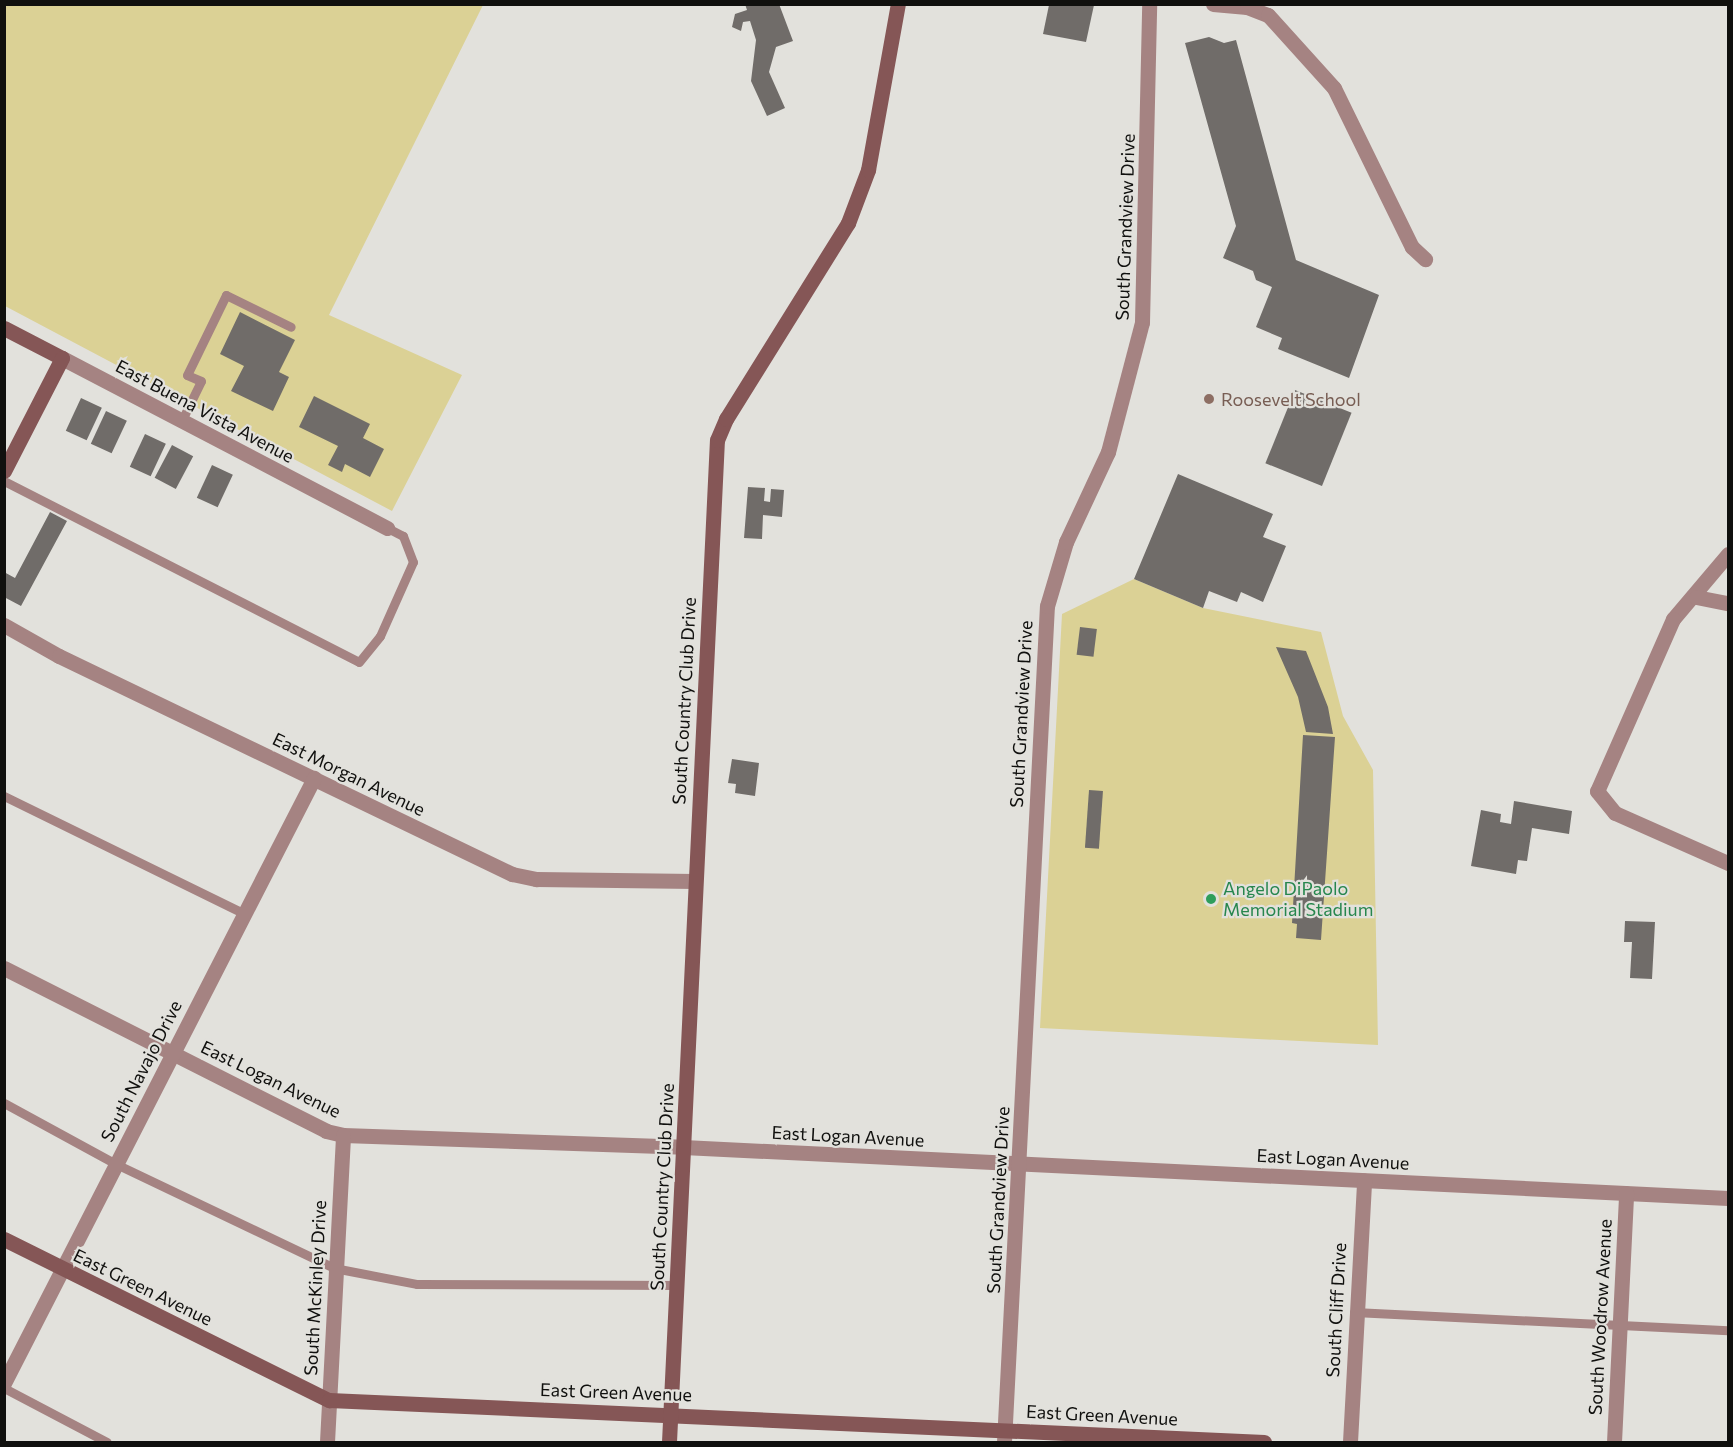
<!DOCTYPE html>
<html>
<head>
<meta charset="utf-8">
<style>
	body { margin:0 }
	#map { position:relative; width:1733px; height:1447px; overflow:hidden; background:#e2e1dc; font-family:Commissioner,sans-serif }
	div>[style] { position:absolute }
	.green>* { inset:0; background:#dbd195 }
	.building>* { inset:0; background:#706c69; transform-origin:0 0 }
	.lane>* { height:9px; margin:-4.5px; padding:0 4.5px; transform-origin:4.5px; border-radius:4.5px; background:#a58382 }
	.street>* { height:15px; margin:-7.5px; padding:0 7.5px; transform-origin:7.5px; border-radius:7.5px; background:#a58382 }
	.secondary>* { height:15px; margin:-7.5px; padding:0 7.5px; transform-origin:7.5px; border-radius:7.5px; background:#855656 }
	.dots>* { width:16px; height:16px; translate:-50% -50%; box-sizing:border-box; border:3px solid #e2e1dc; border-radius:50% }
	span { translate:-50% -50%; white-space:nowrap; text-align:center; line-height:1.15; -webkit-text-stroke:4.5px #e2e1dc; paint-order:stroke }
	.street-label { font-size:18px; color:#10100e }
	.education-label { font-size:18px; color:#785e54 }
	.left { translate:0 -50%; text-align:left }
	.leisure-label { font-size:18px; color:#27864d }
	.frame { position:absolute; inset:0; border:6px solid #10100e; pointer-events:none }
</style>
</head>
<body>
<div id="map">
	<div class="green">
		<i style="clip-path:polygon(4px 5px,483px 5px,329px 315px,462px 375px,392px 511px,5px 306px)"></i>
		<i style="clip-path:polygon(1134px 579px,1203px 608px,1321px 632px,1343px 716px,1373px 770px,1378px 1045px,1040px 1028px,1062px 614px)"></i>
	</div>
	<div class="building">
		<i style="clip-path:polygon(745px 4px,779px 4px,793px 41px,776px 47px,769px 72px,785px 108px,767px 116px,751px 81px,756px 40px,750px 21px,743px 22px,741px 31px,732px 27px,735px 14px,747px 10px)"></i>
		<i style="clip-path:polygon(1049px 5px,1094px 5px,1086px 42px,1043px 34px)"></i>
		<i style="clip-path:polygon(1209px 37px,1224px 43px,1236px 40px,1296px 260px,1379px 295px,1349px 378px,1278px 349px,1282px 338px,1256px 327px,1272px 287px,1256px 280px,1253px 271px,1223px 258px,1236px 226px,1185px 43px)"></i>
		<i style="clip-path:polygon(240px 312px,295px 340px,279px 372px,289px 377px,273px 411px,231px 391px,244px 366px,220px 354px)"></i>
		<i style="left:1295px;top:390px;width:61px;height:79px;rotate:22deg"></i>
		<i style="clip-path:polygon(314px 396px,370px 424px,363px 438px,384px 449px,370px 477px,345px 464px,342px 472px,328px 465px,338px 446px,299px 427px)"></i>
		<i style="left:81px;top:398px;width:23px;height:36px;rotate:25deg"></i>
		<i style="left:106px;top:411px;width:23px;height:36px;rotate:25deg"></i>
		<i style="left:145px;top:434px;width:23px;height:36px;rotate:25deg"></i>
		<i style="left:172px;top:445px;width:24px;height:37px;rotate:28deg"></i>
		<i style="left:212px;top:465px;width:23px;height:36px;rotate:25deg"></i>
		<i style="clip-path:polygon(1178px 474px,1273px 514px,1263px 537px,1286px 546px,1263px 602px,1241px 592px,1237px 602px,1209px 591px,1203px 608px,1134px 579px)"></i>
		<i style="clip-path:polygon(748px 487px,765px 488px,764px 501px,770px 502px,771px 489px,784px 490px,782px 517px,763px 515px,762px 539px,744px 538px)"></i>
		<i style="clip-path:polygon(50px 512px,67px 521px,21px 606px,4px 597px,4px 572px,15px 578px)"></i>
		<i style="left:1080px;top:627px;width:17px;height:28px;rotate:7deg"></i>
		<i style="clip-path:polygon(1276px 647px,1306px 651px,1328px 707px,1333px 734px,1306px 732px,1298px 697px)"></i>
		<i style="clip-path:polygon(1303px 735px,1335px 737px,1321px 940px,1296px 938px,1297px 924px,1292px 923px)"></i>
		<i style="clip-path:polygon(732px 759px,759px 763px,755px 796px,735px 793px,736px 784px,728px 783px)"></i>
		<i style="left:1089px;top:790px;width:14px;height:58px;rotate:4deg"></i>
		<i style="clip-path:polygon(1514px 801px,1572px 811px,1569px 834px,1532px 828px,1527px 861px,1518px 860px,1516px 874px,1471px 866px,1481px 810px,1501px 814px,1500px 822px,1511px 824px)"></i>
		<i style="clip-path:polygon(1625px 921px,1655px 922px,1652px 979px,1630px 978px,1632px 942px,1624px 942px)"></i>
	</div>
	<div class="lane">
		<i style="left:182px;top:420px;width:43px;rotate:-64deg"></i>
		<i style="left:201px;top:381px;width:15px;rotate:-157deg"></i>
		<i style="left:187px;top:375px;width:89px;rotate:-64deg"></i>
		<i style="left:226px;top:295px;width:72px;rotate:26.2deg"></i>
		<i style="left:4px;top:481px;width:398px;rotate:27deg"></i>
		<i style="left:359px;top:662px;width:33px;rotate:-51deg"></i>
		<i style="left:380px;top:636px;width:81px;rotate:-66deg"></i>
		<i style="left:413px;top:562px;width:28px;rotate:-111deg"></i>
		<i style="left:403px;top:536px;width:18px;rotate:-153deg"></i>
		<i style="left:4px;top:796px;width:268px;rotate:26.1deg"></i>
		<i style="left:4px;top:1103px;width:128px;rotate:28.6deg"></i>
		<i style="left:116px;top:1164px;width:242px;rotate:25.5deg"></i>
		<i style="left:334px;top:1268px;width:85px;rotate:10.9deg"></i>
		<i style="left:417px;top:1284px;width:260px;rotate:0.2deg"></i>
		<i style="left:1354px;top:1312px;width:374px;rotate:2.8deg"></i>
		<i style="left:4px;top:1388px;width:116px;rotate:27.7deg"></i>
	</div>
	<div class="street">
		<i style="left:1213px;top:4px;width:34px;rotate:5deg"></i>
		<i style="left:1247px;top:7px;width:22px;rotate:21deg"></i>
		<i style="left:1268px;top:15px;width:98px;rotate:47.9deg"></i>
		<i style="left:1334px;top:88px;width:177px;rotate:63.9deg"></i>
		<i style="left:1412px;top:247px;width:18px;rotate:43deg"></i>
		<i style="left:62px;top:358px;width:367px;rotate:27.6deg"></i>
		<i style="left:1728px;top:554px;width:85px;rotate:130.2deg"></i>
		<i style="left:1673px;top:619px;width:188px;rotate:113.8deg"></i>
		<i style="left:1597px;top:791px;width:28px;rotate:51deg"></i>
		<i style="left:1615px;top:813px;width:124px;rotate:23.9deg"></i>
		<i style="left:1696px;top:597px;width:33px;rotate:11deg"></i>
		<i style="left:4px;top:625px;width:63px;rotate:29.4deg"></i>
		<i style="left:59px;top:656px;width:503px;rotate:25.7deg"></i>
		<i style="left:512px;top:874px;width:25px;rotate:12deg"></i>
		<i style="left:536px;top:879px;width:159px;rotate:0.7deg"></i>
		<i style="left:4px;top:968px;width:361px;rotate:26.8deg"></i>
		<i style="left:326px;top:1131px;width:17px;rotate:13deg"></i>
		<i style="left:343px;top:1135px;width:340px;rotate:2deg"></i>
		<i style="left:683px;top:1147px;width:1046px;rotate:2.79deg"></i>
		<i style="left:4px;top:1383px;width:680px;rotate:-62.87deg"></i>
		<i style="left:327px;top:1442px;width:307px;rotate:-87deg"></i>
		<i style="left:1004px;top:1442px;width:837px;rotate:-87.06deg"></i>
		<i style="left:1047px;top:606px;width:67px;rotate:-73.5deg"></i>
		<i style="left:1066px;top:542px;width:99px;rotate:-65deg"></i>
		<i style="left:1108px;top:452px;width:134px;rotate:-75.3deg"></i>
		<i style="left:1142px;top:322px;width:318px;rotate:-88.7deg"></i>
		<i style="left:1350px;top:1442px;width:262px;rotate:-86.9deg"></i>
		<i style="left:1614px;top:1442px;width:249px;rotate:-87.2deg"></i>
	</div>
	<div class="secondary">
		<i style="left:4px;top:328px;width:65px;rotate:27.3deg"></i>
		<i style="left:62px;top:358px;width:127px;rotate:117.2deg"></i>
		<i style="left:4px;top:1239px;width:363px;rotate:26.4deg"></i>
		<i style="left:329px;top:1400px;width:936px;rotate:2.57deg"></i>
		<i style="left:669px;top:1442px;width:1003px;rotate:-87.26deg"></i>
		<i style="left:717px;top:440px;width:23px;rotate:-67deg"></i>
		<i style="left:726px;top:419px;width:231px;rotate:-58.1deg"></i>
		<i style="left:848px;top:223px;width:57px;rotate:-69.3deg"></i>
		<i style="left:868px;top:170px;width:169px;rotate:-79.8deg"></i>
	</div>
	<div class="dots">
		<i style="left:1209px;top:399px;background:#8d6e63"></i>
		<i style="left:1211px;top:899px;background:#2e9e5b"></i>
	</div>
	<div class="street-label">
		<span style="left:1125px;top:227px;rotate:-88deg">South Grandview Drive</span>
		<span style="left:205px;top:411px;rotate:28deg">East Buena Vista Avenue</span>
		<span style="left:684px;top:701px;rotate:-87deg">South Country Club Drive</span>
		<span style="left:1021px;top:714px;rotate:-87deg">South Grandview Drive</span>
		<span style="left:349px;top:774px;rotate:26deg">East Morgan Avenue</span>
		<span style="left:141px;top:1071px;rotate:-63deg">South Navajo Drive</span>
		<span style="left:271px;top:1079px;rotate:26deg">East Logan Avenue</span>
		<span style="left:848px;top:1136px;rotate:3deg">East Logan Avenue</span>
		<span style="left:1333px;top:1159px;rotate:3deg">East Logan Avenue</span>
		<span style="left:662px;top:1187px;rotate:-87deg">South Country Club Drive</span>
		<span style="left:998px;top:1200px;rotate:-87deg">South Grandview Drive</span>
		<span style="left:143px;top:1287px;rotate:26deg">East Green Avenue</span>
		<span style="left:315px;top:1288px;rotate:-87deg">South McKinley Drive</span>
		<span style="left:1336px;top:1310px;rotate:-87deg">South Cliff Drive</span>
		<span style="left:1600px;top:1317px;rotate:-87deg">South Woodrow Avenue</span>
		<span style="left:616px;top:1392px;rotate:2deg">East Green Avenue</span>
		<span style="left:1102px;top:1415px;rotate:3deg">East Green Avenue</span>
	</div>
	<div class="education-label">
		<span class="left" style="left:1221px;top:399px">Roosevelt School</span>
	</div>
	<div class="leisure-label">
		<span class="left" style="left:1223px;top:899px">Angelo DiPaolo<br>Memorial Stadium</span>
	</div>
	<div class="frame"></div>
</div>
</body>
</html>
